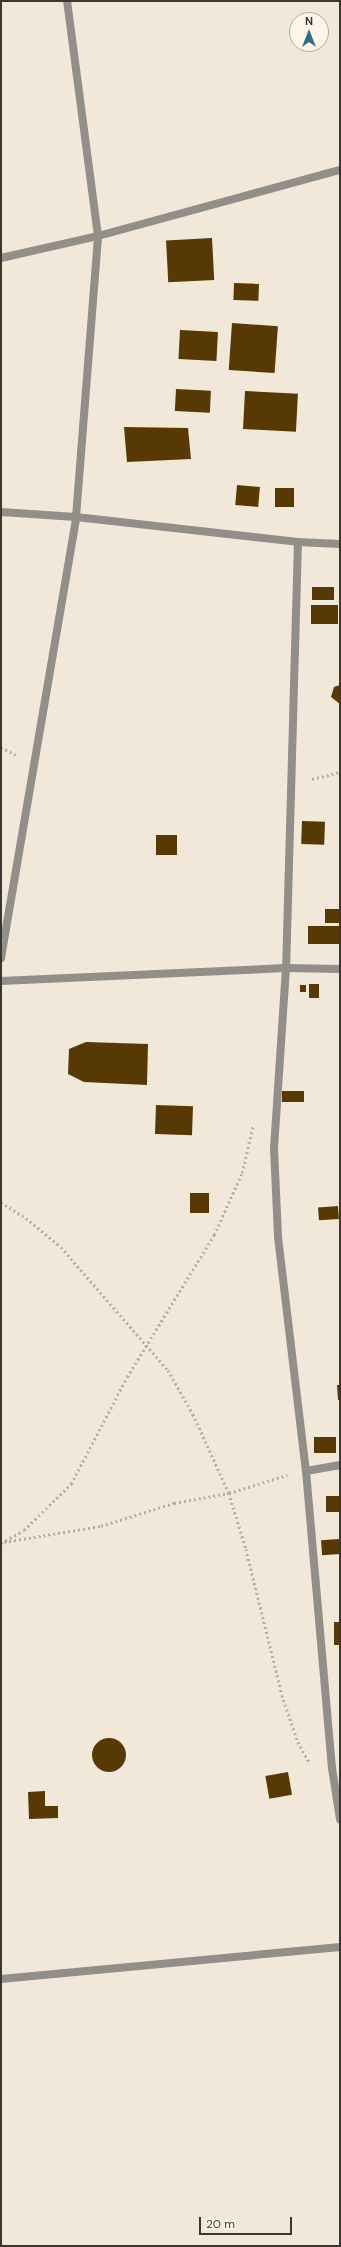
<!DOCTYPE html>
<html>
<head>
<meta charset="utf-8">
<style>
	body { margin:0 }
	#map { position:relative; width:341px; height:2247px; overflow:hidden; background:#f2e8d9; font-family:"DM Sans",sans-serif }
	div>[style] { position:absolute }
	.building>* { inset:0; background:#563904; transform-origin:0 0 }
	.round { border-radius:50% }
	.path>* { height:2.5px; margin-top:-1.25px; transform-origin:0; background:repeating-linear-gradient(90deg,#b7aea3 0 2px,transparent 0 5px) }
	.minor>* { height:8px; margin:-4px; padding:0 4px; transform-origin:4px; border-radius:4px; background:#928e88 }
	span { translate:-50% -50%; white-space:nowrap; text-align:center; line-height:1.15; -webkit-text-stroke:4px #fef5ea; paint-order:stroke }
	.frame { position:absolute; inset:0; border:2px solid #3b3631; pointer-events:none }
	.north { position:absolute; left:289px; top:12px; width:40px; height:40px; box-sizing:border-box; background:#fef5ea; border:1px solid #b0a9a0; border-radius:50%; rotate:0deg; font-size:11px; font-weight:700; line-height:16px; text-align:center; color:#3b3631 }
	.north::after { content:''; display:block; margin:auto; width:14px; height:18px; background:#316e85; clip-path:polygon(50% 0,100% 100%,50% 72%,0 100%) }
	.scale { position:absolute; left:199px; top:2217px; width:93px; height:18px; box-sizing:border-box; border:2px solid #3b3631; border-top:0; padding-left:5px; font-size:12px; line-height:14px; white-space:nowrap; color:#3b3631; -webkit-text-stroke:3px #fef5ea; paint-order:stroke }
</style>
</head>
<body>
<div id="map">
	<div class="building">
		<i style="left:212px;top:238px;width:42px;height:46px;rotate:87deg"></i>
		<i style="left:234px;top:283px;width:25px;height:17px;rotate:2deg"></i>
		<i style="left:232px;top:323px;width:46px;height:47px;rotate:4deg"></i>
		<i style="left:180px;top:330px;width:38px;height:29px;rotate:3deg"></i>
		<i style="left:176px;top:389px;width:35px;height:22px;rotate:3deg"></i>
		<i style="left:245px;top:391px;width:53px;height:38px;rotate:3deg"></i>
		<i style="clip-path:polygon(124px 427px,188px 428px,191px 459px,127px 462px)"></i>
		<i style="left:237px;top:485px;width:23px;height:20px;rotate:5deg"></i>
		<i style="left:275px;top:488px;width:19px;height:19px"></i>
		<i style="left:312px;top:587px;width:22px;height:13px"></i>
		<i style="left:311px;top:605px;width:27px;height:19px"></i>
		<i style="clip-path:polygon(340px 685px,340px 704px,331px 697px,334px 687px)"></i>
		<i style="left:302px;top:821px;width:23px;height:23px;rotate:2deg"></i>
		<i style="left:156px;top:835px;width:21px;height:20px"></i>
		<i style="left:325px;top:909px;width:15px;height:14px"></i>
		<i style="left:308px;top:926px;width:32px;height:18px"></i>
		<i style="left:309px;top:984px;width:10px;height:14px"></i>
		<i style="left:300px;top:985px;width:6px;height:7px"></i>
		<i style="clip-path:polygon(86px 1042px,148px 1044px,147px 1085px,84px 1082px,68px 1074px,69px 1049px)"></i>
		<i style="left:282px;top:1091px;width:22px;height:11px"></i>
		<i style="left:156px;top:1105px;width:37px;height:29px;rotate:2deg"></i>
		<i style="left:190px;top:1193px;width:19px;height:20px"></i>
		<i style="left:338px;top:1206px;width:13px;height:20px;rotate:86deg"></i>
		<i style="clip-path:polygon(337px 1385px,340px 1385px,340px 1400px,338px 1400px)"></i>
		<i style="left:314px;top:1437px;width:22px;height:16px"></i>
		<i style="left:326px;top:1496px;width:13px;height:16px"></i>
		<i style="left:339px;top:1539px;width:15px;height:18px;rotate:86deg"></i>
		<i style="left:334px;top:1622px;width:6px;height:23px"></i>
		<i class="round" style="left:92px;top:1738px;width:34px;height:34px"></i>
		<i style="left:288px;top:1772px;width:23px;height:23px;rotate:80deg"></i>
		<i style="clip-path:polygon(45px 1791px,45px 1806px,58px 1806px,58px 1818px,29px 1819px,28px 1792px)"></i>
	</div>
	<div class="path">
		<i style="left:1px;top:747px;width:17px;rotate:28deg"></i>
		<i style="left:312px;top:779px;width:29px;rotate:-14deg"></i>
		<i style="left:1px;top:1202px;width:30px;rotate:33deg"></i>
		<i style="left:26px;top:1218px;width:45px;rotate:39.6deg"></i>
		<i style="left:61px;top:1247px;width:163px;rotate:49deg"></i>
		<i style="left:168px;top:1370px;width:51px;rotate:60.4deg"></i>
		<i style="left:193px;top:1414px;width:87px;rotate:65.5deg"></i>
		<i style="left:229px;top:1493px;width:59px;rotate:73.1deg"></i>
		<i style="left:246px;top:1549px;width:150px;rotate:76.1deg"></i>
		<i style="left:282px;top:1695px;width:50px;rotate:71.2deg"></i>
		<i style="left:298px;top:1742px;width:25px;rotate:61deg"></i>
		<i style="left:4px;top:1542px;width:98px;rotate:-9.4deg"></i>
		<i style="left:101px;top:1526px;width:77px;rotate:-17.5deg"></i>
		<i style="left:174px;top:1503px;width:56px;rotate:-10.3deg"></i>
		<i style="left:229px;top:1493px;width:61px;rotate:-17.2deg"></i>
		<i style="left:1px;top:1543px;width:26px;rotate:-29deg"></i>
		<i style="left:24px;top:1530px;width:66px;rotate:-44.4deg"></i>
		<i style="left:71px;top:1484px;width:121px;rotate:-62.4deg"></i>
		<i style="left:127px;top:1377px;width:167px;rotate:-58.5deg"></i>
		<i style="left:214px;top:1235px;width:68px;rotate:-65.7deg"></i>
		<i style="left:242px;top:1173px;width:49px;rotate:-77.1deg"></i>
	</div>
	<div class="minor">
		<i style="left:1px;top:258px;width:99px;rotate:-12.8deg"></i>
		<i style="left:98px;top:236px;width:251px;rotate:-15.3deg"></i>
		<i style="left:1px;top:512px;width:75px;rotate:3.8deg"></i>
		<i style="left:76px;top:517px;width:223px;rotate:6.4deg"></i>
		<i style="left:298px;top:542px;width:42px;rotate:2.7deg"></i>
		<i style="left:298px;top:542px;width:426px;rotate:91.6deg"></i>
		<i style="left:286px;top:968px;width:180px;rotate:93.8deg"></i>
		<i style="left:274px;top:1148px;width:89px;rotate:87.4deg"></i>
		<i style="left:278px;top:1237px;width:236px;rotate:83.2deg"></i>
		<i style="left:306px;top:1471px;width:298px;rotate:85deg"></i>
		<i style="left:332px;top:1768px;width:52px;rotate:81.1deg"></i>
		<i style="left:1px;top:958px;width:447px;rotate:-80.3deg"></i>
		<i style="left:76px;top:517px;width:282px;rotate:-85.5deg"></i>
		<i style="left:98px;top:236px;width:237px;rotate:-97.5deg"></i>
		<i style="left:1px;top:981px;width:285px;rotate:-2.6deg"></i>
		<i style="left:286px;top:968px;width:54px;rotate:1.1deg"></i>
		<i style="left:306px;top:1471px;width:35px;rotate:-10deg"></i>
		<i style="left:1px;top:1979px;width:341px;rotate:-5.4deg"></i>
	</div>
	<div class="frame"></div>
	<div class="north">N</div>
	<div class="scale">20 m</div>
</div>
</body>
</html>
